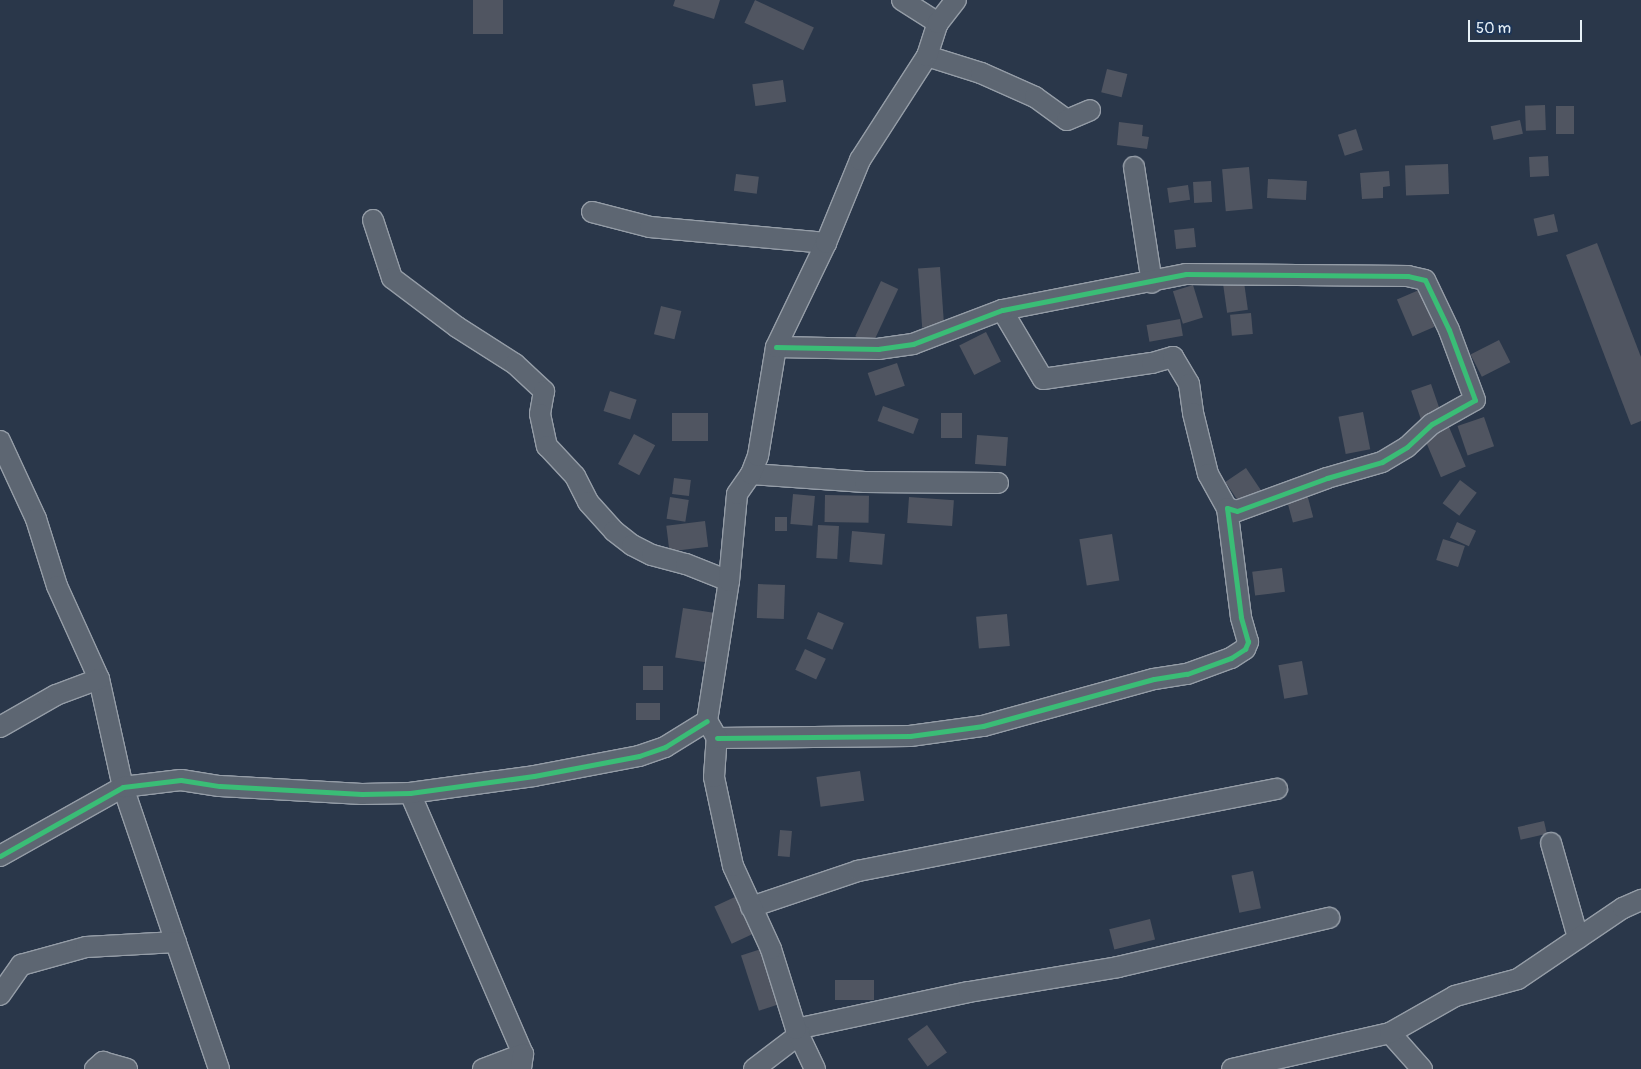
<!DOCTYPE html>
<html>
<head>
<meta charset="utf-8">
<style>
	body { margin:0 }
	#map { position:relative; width:1641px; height:1069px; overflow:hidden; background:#2a374a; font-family:Pangolin,sans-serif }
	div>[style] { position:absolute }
	.building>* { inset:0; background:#505561; transform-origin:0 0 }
	.roads { filter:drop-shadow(1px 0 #959da7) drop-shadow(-1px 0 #959da7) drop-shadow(0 1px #959da7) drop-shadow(0 -1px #959da7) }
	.minor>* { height:20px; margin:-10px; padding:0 10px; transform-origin:10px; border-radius:10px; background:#5d6672 }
	.cycleway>* { height:5px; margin:-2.5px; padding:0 2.5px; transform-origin:2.5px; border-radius:2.5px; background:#3abd76 }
	span { translate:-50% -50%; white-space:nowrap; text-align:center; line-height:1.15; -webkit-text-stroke:5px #1d3557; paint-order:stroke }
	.scale { position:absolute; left:1468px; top:20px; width:114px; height:22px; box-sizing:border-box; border:2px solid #e8f1f8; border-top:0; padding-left:6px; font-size:15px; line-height:18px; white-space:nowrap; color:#e8f1f8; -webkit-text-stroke:4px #1d3557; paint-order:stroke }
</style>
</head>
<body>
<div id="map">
	<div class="building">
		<i style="left:473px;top:0;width:30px;height:34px"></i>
		<i style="clip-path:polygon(675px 0,720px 0,714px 19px,673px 6px)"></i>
		<i style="left:755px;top:0;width:65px;height:25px;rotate:25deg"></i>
		<i style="left:1107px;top:69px;width:21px;height:24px;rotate:14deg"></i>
		<i style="left:783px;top:80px;width:22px;height:31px;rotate:82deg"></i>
		<i style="left:1545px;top:105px;width:25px;height:20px;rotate:88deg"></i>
		<i style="left:1574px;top:106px;width:28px;height:18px;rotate:90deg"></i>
		<i style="left:1520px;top:120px;width:14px;height:30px;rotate:78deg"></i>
		<i style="clip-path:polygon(1119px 122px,1143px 125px,1142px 136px,1149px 137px,1147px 149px,1117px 145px)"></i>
		<i style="left:1356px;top:129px;width:22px;height:19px;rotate:72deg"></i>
		<i style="left:1548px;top:156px;width:20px;height:19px;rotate:87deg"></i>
		<i style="left:1448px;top:164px;width:30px;height:43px;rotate:88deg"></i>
		<i style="left:1249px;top:167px;width:42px;height:27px;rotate:85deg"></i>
		<i style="clip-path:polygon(1389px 171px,1390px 186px,1383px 187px,1383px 198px,1362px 199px,1360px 173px)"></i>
		<i style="left:736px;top:174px;width:23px;height:17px;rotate:7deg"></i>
		<i style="left:1268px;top:179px;width:39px;height:19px;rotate:3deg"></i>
		<i style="left:1211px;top:181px;width:21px;height:18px;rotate:87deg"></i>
		<i style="left:1188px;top:185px;width:15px;height:21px;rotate:82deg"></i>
		<i style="left:1554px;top:214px;width:18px;height:21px;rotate:77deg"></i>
		<i style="left:1194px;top:228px;width:19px;height:20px;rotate:84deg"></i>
		<i style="clip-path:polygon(1597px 243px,1641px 357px,1641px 421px,1631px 425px,1566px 255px)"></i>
		<i style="left:940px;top:267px;width:59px;height:22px;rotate:86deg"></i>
		<i style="left:881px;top:281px;width:19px;height:61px;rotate:25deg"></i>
		<i style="left:1244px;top:282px;width:28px;height:21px;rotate:82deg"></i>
		<i style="left:1193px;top:285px;width:34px;height:21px;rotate:73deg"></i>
		<i style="left:1419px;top:290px;width:40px;height:24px;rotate:67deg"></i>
		<i style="left:661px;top:306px;width:21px;height:29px;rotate:14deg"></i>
		<i style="left:1251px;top:313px;width:21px;height:21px;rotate:85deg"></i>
		<i style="left:1180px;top:319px;width:17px;height:34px;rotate:80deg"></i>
		<i style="left:986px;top:332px;width:33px;height:30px;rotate:63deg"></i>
		<i style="left:1499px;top:340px;width:25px;height:32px;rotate:63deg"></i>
		<i style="left:897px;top:363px;width:24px;height:31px;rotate:71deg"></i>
		<i style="left:1431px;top:384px;width:31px;height:21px;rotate:71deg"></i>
		<i style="left:610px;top:391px;width:28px;height:21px;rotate:18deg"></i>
		<i style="left:883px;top:406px;width:38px;height:16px;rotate:20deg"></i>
		<i style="left:1363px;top:412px;width:38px;height:25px;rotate:79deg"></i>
		<i style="left:672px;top:413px;width:36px;height:28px"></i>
		<i style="left:941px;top:413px;width:21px;height:25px"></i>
		<i style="left:1484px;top:417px;width:31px;height:28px;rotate:71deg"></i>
		<i style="left:1449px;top:427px;width:43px;height:27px;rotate:67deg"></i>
		<i style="left:634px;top:434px;width:24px;height:34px;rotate:28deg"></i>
		<i style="left:977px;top:435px;width:31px;height:29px;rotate:4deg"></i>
		<i style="left:1246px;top:468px;width:27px;height:25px;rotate:56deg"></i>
		<i style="left:674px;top:478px;width:17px;height:16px;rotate:7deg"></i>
		<i style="left:1460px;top:480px;width:21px;height:29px;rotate:37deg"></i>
		<i style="left:793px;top:494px;width:22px;height:30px;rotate:5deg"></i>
		<i style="left:1307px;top:494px;width:24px;height:21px;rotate:75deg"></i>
		<i style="left:825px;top:495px;width:44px;height:27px;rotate:1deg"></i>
		<i style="left:670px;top:497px;width:19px;height:22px;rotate:9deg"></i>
		<i style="left:909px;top:497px;width:45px;height:26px;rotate:4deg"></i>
		<i style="left:775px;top:517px;width:12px;height:14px"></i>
		<i style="left:705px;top:521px;width:26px;height:39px;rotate:83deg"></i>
		<i style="left:1457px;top:522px;width:21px;height:17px;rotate:25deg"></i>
		<i style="left:818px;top:525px;width:21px;height:33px;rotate:3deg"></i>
		<i style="left:852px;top:531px;width:33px;height:31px;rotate:5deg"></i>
		<i style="left:1112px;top:534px;width:47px;height:33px;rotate:81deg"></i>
		<i style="left:1443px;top:539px;width:23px;height:22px;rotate:18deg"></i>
		<i style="left:1282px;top:568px;width:24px;height:30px;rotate:83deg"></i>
		<i style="left:758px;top:584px;width:27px;height:34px;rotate:2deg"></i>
		<i style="left:683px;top:608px;width:31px;height:50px;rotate:9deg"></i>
		<i style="left:818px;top:612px;width:28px;height:29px;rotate:23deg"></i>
		<i style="left:1007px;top:614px;width:32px;height:31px;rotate:85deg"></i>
		<i style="left:805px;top:649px;width:23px;height:23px;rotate:25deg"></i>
		<i style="left:1302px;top:661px;width:34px;height:24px;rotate:80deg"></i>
		<i style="left:643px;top:666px;width:20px;height:24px"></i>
		<i style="left:636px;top:703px;width:24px;height:17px"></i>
		<i style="left:860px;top:771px;width:30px;height:44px;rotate:82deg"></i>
		<i style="left:1544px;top:821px;width:13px;height:27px;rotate:77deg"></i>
		<i style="left:780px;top:830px;width:12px;height:26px;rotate:5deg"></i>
		<i style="left:1253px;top:871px;width:38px;height:22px;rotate:78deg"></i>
		<i style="left:737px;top:896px;width:41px;height:25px;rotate:65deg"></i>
		<i style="left:1150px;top:919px;width:21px;height:42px;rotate:76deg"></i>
		<i style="left:761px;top:949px;width:58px;height:21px;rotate:72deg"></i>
		<i style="left:835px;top:980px;width:39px;height:20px"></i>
		<i style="left:927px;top:1025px;width:34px;height:24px;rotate:54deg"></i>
	</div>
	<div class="roads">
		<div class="minor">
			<i style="left:902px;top:0;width:43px;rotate:32.6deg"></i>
			<i style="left:927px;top:56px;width:57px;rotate:17.5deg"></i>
			<i style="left:981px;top:73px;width:59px;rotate:24deg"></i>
			<i style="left:1035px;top:97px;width:39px;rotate:36deg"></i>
			<i style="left:1067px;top:120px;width:25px;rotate:-23deg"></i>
			<i style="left:1134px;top:167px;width:117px;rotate:81.2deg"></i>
			<i style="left:592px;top:212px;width:60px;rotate:14.5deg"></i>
			<i style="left:650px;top:227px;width:177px;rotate:5.2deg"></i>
			<i style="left:373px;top:220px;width:61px;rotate:71.9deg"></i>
			<i style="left:392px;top:278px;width:81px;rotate:37deg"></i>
			<i style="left:457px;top:327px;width:69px;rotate:32.5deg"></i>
			<i style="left:515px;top:364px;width:40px;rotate:43deg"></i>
			<i style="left:544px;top:391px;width:23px;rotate:100deg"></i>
			<i style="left:540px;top:414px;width:33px;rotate:78deg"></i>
			<i style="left:547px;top:446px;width:41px;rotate:47deg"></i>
			<i style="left:575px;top:476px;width:29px;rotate:63deg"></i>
			<i style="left:588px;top:502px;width:39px;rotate:48deg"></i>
			<i style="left:614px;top:531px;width:23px;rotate:38deg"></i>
			<i style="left:632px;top:545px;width:22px;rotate:27deg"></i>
			<i style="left:652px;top:555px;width:35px;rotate:15deg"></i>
			<i style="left:686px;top:564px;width:46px;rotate:21.6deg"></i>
			<i style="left:1002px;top:310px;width:80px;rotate:59.3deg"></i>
			<i style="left:1043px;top:379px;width:110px;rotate:-8.4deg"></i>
			<i style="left:1152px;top:363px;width:22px;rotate:-16deg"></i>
			<i style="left:1173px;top:357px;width:31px;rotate:59deg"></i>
			<i style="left:1189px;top:384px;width:29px;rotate:82deg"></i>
			<i style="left:1193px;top:413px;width:63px;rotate:76.2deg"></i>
			<i style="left:1208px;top:474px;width:39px;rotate:61deg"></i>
			<i style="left:0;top:441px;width:86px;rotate:65.2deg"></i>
			<i style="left:36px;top:519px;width:70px;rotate:72.6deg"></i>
			<i style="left:57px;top:586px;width:102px;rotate:65.7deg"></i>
			<i style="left:99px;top:679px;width:111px;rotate:77.5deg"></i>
			<i style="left:123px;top:787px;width:298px;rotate:71.2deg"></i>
			<i style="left:751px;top:474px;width:114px;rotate:4deg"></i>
			<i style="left:865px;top:482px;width:133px;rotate:0.4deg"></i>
			<i style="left:0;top:727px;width:64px;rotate:-29.7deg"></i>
			<i style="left:56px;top:695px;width:46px;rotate:-20.4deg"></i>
			<i style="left:717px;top:738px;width:193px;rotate:-0.6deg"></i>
			<i style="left:910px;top:736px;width:74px;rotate:-7.8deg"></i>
			<i style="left:983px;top:726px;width:177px;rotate:-15.4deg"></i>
			<i style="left:1154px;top:679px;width:33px;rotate:-9deg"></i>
			<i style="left:1187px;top:674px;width:47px;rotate:-20deg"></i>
			<i style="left:1231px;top:658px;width:17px;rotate:-33deg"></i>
			<i style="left:1245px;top:649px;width:8px;rotate:-67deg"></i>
			<i style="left:1248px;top:642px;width:26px;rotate:-106deg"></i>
			<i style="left:1241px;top:617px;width:110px;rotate:-97.3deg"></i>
			<i style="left:1227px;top:508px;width:10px;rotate:17deg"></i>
			<i style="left:1237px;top:511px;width:96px;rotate:-20.1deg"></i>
			<i style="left:1327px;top:478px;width:57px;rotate:-16.2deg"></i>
			<i style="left:1382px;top:462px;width:29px;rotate:-31deg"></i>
			<i style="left:1407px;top:447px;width:34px;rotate:-43deg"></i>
			<i style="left:1432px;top:424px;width:49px;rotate:-29.2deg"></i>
			<i style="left:1475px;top:400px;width:75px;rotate:-110.4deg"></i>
			<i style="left:1449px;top:330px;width:55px;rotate:-115.6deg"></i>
			<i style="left:1425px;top:280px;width:17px;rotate:-167deg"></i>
			<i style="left:1408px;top:276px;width:222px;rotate:-179.5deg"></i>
			<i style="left:1186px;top:274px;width:187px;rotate:168.9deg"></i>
			<i style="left:1002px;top:310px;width:95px;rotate:159.1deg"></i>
			<i style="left:913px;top:344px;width:34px;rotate:172deg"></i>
			<i style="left:879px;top:349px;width:103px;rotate:-178.9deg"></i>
			<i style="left:410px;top:793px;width:284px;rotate:66.6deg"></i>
			<i style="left:1551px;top:843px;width:99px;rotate:74.1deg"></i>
			<i style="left:0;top:856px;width:141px;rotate:-29.3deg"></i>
			<i style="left:123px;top:787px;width:58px;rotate:-6.9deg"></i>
			<i style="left:181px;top:780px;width:39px;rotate:9deg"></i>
			<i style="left:220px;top:786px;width:142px;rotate:3.2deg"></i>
			<i style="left:362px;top:794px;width:48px;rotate:-1.2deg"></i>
			<i style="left:410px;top:793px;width:125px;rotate:-7.8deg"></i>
			<i style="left:534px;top:776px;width:107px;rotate:-10.8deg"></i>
			<i style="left:639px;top:756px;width:28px;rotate:-19deg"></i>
			<i style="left:665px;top:747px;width:49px;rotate:-31.8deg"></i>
			<i style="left:751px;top:907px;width:113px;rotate:-18.6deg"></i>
			<i style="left:858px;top:871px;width:427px;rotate:-11.1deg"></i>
			<i style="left:0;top:995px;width:37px;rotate:-55deg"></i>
			<i style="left:21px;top:965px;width:67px;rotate:-15.5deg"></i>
			<i style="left:86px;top:947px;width:90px;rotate:-3.2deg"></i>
			<i style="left:796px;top:1029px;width:177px;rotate:-12.1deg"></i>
			<i style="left:969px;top:992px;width:151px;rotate:-9.5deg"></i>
			<i style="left:1118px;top:967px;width:217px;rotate:-13.1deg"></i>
			<i style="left:1390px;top:1033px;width:48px;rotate:48.4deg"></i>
			<i style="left:95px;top:1069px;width:11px;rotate:-41deg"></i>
			<i style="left:103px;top:1062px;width:25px;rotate:16deg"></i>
			<i style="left:483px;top:1069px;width:43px;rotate:-20.6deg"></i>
			<i style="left:523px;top:1054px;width:15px;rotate:98deg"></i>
			<i style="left:754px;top:1069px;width:58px;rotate:-37.3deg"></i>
			<i style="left:815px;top:1069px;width:44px;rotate:-115.4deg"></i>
			<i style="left:796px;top:1029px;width:84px;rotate:-107.4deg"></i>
			<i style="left:771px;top:949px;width:91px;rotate:-114.6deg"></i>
			<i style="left:733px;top:866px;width:91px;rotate:-102.1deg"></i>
			<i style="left:714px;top:777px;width:39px;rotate:-86deg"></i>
			<i style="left:717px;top:738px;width:20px;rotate:-120deg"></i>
			<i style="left:707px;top:721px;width:142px;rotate:-81.1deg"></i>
			<i style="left:729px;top:581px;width:87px;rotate:-84.7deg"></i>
			<i style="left:737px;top:494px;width:24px;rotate:-55deg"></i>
			<i style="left:751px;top:474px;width:19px;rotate:-69deg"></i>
			<i style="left:758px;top:456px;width:110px;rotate:-80.6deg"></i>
			<i style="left:776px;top:347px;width:115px;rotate:-64.3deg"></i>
			<i style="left:826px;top:243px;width:90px;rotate:-67.7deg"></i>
			<i style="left:860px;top:160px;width:124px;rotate:-57.2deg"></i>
			<i style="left:927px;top:56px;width:35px;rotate:-72deg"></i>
			<i style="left:938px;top:23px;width:29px;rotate:-52deg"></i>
			<i style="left:1232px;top:1069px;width:162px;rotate:-12.8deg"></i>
			<i style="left:1390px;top:1033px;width:75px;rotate:-29.6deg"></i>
			<i style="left:1455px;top:996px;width:65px;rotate:-15.1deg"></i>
			<i style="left:1518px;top:979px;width:127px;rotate:-34.1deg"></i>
			<i style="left:1623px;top:908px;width:20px;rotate:-24deg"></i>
		</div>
	</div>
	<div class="cycleway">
		<i style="left:717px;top:738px;width:193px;rotate:-0.6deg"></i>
		<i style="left:910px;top:736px;width:74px;rotate:-7.8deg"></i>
		<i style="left:983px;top:726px;width:177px;rotate:-15.4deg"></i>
		<i style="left:1154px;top:679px;width:33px;rotate:-9deg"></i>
		<i style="left:1187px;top:674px;width:47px;rotate:-20deg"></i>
		<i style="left:1231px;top:658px;width:17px;rotate:-33deg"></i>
		<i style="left:1245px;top:649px;width:8px;rotate:-67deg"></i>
		<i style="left:1248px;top:642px;width:26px;rotate:-106deg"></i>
		<i style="left:1241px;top:617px;width:110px;rotate:-97.3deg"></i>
		<i style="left:1227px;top:508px;width:10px;rotate:17deg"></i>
		<i style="left:1237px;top:511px;width:96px;rotate:-20.1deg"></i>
		<i style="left:1327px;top:478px;width:57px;rotate:-16.2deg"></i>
		<i style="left:1382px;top:462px;width:29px;rotate:-31deg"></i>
		<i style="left:1407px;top:447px;width:34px;rotate:-43deg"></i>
		<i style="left:1432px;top:424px;width:49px;rotate:-29.2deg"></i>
		<i style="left:1475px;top:400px;width:75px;rotate:-110.4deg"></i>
		<i style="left:1449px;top:330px;width:55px;rotate:-115.6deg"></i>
		<i style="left:1425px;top:280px;width:17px;rotate:-167deg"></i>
		<i style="left:1408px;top:276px;width:222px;rotate:-179.5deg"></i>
		<i style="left:1186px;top:274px;width:187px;rotate:168.9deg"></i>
		<i style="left:1002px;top:310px;width:95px;rotate:159.1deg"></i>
		<i style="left:913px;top:344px;width:34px;rotate:172deg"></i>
		<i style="left:879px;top:349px;width:103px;rotate:-178.9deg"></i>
		<i style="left:0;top:856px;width:141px;rotate:-29.3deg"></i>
		<i style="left:123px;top:787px;width:58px;rotate:-6.9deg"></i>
		<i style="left:181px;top:780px;width:39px;rotate:9deg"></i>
		<i style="left:220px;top:786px;width:142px;rotate:3.2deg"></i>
		<i style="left:362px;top:794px;width:48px;rotate:-1.2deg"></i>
		<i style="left:410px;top:793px;width:125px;rotate:-7.8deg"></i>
		<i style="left:534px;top:776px;width:107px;rotate:-10.8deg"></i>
		<i style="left:639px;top:756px;width:28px;rotate:-19deg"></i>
		<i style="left:665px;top:747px;width:49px;rotate:-31.8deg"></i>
	</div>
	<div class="scale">50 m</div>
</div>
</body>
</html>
